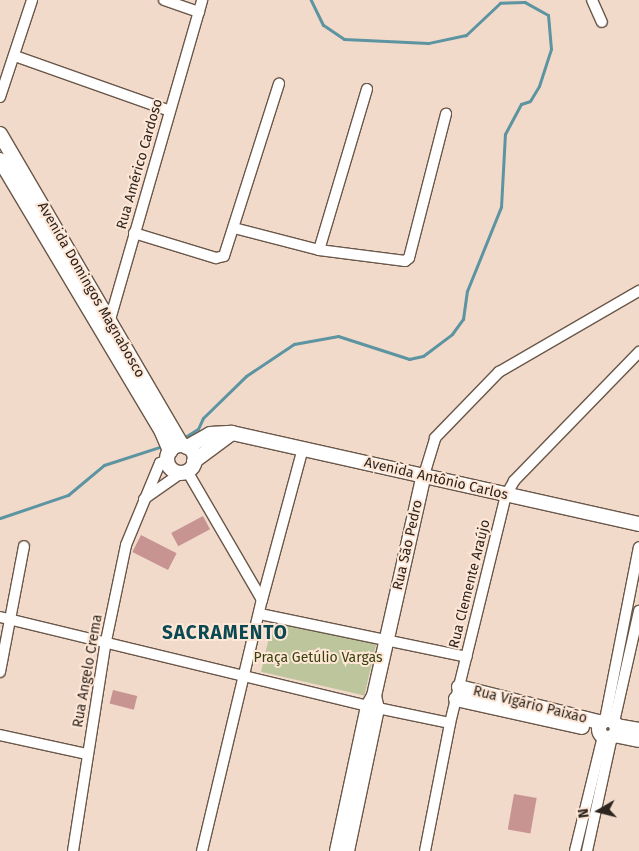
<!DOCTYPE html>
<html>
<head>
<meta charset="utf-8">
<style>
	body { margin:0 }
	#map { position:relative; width:639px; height:851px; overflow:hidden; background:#f1daca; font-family:"Fira Sans",sans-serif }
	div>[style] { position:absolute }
	.green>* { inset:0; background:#bcc59c; transform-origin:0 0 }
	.stream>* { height:3px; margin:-1.5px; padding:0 1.5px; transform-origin:1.5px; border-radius:1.5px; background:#5d94a1 }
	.building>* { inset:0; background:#c79492; transform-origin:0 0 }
	.roads { filter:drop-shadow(1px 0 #6a5749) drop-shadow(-1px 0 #6a5749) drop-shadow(0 1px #6a5749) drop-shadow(0 -1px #6a5749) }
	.street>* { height:10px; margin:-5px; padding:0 5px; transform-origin:5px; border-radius:5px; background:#fff }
	.secondary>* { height:14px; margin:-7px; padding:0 7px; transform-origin:7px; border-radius:7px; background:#fff }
	.secondary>.ring { margin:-7px; padding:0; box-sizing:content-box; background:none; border:14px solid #fff; border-radius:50% }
	span { translate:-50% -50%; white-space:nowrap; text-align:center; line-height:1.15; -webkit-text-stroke:4px #fee7d7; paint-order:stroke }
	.street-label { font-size:14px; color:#2c241d }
	.park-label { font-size:14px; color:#39410c }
	.district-label { font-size:19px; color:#0a4951; font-weight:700; letter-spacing:1px }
	.north { position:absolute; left:574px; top:786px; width:50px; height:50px; -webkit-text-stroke:4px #fee7d7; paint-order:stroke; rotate:262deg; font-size:14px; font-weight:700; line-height:20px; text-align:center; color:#2c241d }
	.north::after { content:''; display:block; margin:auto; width:18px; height:22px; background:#2c241d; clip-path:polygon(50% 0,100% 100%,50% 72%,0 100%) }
</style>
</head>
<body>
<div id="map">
	<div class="green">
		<i style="left:273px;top:620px;width:106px;height:53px;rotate:13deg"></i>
	</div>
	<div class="stream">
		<i style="left:185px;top:437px;width:15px;rotate:-32deg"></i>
		<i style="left:198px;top:429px;width:12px;rotate:-66deg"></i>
		<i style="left:203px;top:418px;width:60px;rotate:-44.3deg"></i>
		<i style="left:246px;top:376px;width:58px;rotate:-33.7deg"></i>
		<i style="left:294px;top:344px;width:45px;rotate:-10.3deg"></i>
		<i style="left:338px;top:336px;width:75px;rotate:17.9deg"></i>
		<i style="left:409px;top:359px;width:14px;rotate:-12deg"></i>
		<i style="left:423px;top:356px;width:36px;rotate:-37deg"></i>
		<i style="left:452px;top:334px;width:19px;rotate:-54deg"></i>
		<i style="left:463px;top:319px;width:28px;rotate:-82deg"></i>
		<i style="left:467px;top:291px;width:91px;rotate:-68deg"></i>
		<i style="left:501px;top:207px;width:73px;rotate:-86.9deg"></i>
		<i style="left:505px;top:134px;width:34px;rotate:-62deg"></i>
		<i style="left:521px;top:104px;width:9px;rotate:-18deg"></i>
		<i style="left:530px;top:101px;width:17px;rotate:-59deg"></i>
		<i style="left:539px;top:86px;width:39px;rotate:-72deg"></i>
		<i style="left:551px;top:49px;width:34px;rotate:-95deg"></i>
		<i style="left:548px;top:15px;width:26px;rotate:-151deg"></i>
		<i style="left:525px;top:2px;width:25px;rotate:178deg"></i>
		<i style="left:500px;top:3px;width:47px;rotate:136.7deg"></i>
		<i style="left:466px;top:35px;width:39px;rotate:168deg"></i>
		<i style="left:428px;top:43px;width:84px;rotate:-177.3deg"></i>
		<i style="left:344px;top:39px;width:25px;rotate:-146deg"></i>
		<i style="left:323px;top:25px;width:28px;rotate:-116deg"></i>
		<i style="left:0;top:518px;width:72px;rotate:-18.7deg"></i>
		<i style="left:68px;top:495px;width:47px;rotate:-39.8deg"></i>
		<i style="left:104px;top:465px;width:62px;rotate:-17.9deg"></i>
	</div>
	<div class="building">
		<i style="left:203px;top:516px;width:15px;height:36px;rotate:62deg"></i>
		<i style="left:141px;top:535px;width:40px;height:19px;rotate:27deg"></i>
		<i style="left:113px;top:690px;width:25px;height:14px;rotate:14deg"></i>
		<i style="left:514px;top:794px;width:23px;height:36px;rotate:10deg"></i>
	</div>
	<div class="roads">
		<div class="street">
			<i style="left:164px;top:0;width:37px;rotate:19deg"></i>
			<i style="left:592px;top:0;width:24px;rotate:66deg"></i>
			<i style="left:15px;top:56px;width:164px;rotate:19.5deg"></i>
			<i style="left:0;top:97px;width:102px;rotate:-71.7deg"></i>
			<i style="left:234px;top:228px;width:88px;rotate:14.5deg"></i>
			<i style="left:319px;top:250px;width:87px;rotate:7.3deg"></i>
			<i style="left:405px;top:261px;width:5px;rotate:-37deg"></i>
			<i style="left:409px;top:258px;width:149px;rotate:-75.6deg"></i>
			<i style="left:134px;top:233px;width:86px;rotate:17deg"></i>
			<i style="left:216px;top:258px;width:8px;rotate:-14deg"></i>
			<i style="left:224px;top:256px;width:181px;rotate:-72.3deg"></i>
			<i style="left:319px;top:250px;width:168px;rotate:-73.4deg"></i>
			<i style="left:109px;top:323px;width:336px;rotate:-73.9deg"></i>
			<i style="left:187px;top:471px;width:149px;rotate:59.8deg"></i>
			<i style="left:424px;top:475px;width:39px;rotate:-73deg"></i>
			<i style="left:435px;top:438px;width:92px;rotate:-45.9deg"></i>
			<i style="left:499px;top:372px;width:162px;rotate:-30.1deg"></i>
			<i style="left:144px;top:499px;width:45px;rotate:-35.1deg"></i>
			<i style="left:260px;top:614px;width:211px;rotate:11.7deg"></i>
			<i style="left:0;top:617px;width:379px;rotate:13.6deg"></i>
			<i style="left:368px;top:706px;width:84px;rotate:11.7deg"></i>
			<i style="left:0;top:672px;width:128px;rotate:-79.2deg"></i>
			<i style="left:605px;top:720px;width:176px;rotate:-78.9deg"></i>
			<i style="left:614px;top:722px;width:114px;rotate:-77.3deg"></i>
			<i style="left:0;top:735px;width:89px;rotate:12.3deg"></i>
			<i style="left:73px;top:851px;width:213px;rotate:-81.1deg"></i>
			<i style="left:106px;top:641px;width:98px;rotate:-78.2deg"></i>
			<i style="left:126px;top:545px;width:89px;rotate:-67.5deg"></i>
			<i style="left:160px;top:463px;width:8px;rotate:-23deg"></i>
			<i style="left:202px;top:851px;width:258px;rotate:-76.6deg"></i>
			<i style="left:262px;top:600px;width:157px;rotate:-74.9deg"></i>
			<i style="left:425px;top:851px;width:130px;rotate:-78.9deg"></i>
			<i style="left:450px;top:723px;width:235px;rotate:-76.2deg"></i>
			<i style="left:506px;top:495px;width:16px;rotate:-60deg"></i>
			<i style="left:514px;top:481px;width:180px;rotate:-45.9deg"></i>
			<i style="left:575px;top:851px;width:118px;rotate:-76.3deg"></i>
			<i style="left:587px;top:851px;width:118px;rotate:-77.7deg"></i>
		</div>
		<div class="secondary">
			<i style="left:0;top:134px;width:360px;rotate:59.7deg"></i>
			<i style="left:0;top:160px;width:317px;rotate:59.2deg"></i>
			<i style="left:162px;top:432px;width:21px;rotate:67deg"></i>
			<i class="ring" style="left:167px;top:445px;width:14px;height:14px"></i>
			<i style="left:187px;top:447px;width:26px;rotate:-29deg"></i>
			<i style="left:210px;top:434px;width:22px;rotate:-3deg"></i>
			<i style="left:232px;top:433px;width:417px;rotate:12.6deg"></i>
			<i style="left:194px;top:461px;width:47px;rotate:-36.4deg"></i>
			<i style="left:459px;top:687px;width:147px;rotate:14.1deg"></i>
			<i style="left:456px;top:699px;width:129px;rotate:12.5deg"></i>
			<i class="ring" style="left:599px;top:720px;width:4px;height:4px"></i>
			<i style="left:616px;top:726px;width:23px;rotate:10deg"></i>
			<i style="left:614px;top:735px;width:25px;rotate:11deg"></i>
			<i style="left:337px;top:851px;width:148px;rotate:-77.9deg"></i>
			<i style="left:368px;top:706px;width:12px;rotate:-59deg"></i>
			<i style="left:374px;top:696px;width:227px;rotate:-77.3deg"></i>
			<i style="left:347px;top:851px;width:145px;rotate:-78.1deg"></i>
			<i style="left:377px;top:709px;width:13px;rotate:-103deg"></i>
		</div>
	</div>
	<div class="street-label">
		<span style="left:140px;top:164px;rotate:-74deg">Rua Américo Cardoso</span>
		<span style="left:91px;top:290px;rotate:60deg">Avenida Domingos Magnabosco</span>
		<span style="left:436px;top:479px;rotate:13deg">Avenida Antônio Carlos</span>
		<span style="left:408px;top:545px;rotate:-77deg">Rua São Pedro</span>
		<span style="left:470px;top:584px;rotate:-76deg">Rua Clemente Araújo</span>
		<span style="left:88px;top:671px;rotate:-80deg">Rua Angelo Crema</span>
		<span style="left:530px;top:705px;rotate:14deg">Rua Vigário Paixão</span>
	</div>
	<div class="park-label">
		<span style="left:318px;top:658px">Praça Getúlio Vargas</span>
	</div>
	<div class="district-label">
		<span style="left:225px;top:633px">SACRAMENTO</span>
	</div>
	<div class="north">N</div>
</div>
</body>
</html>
